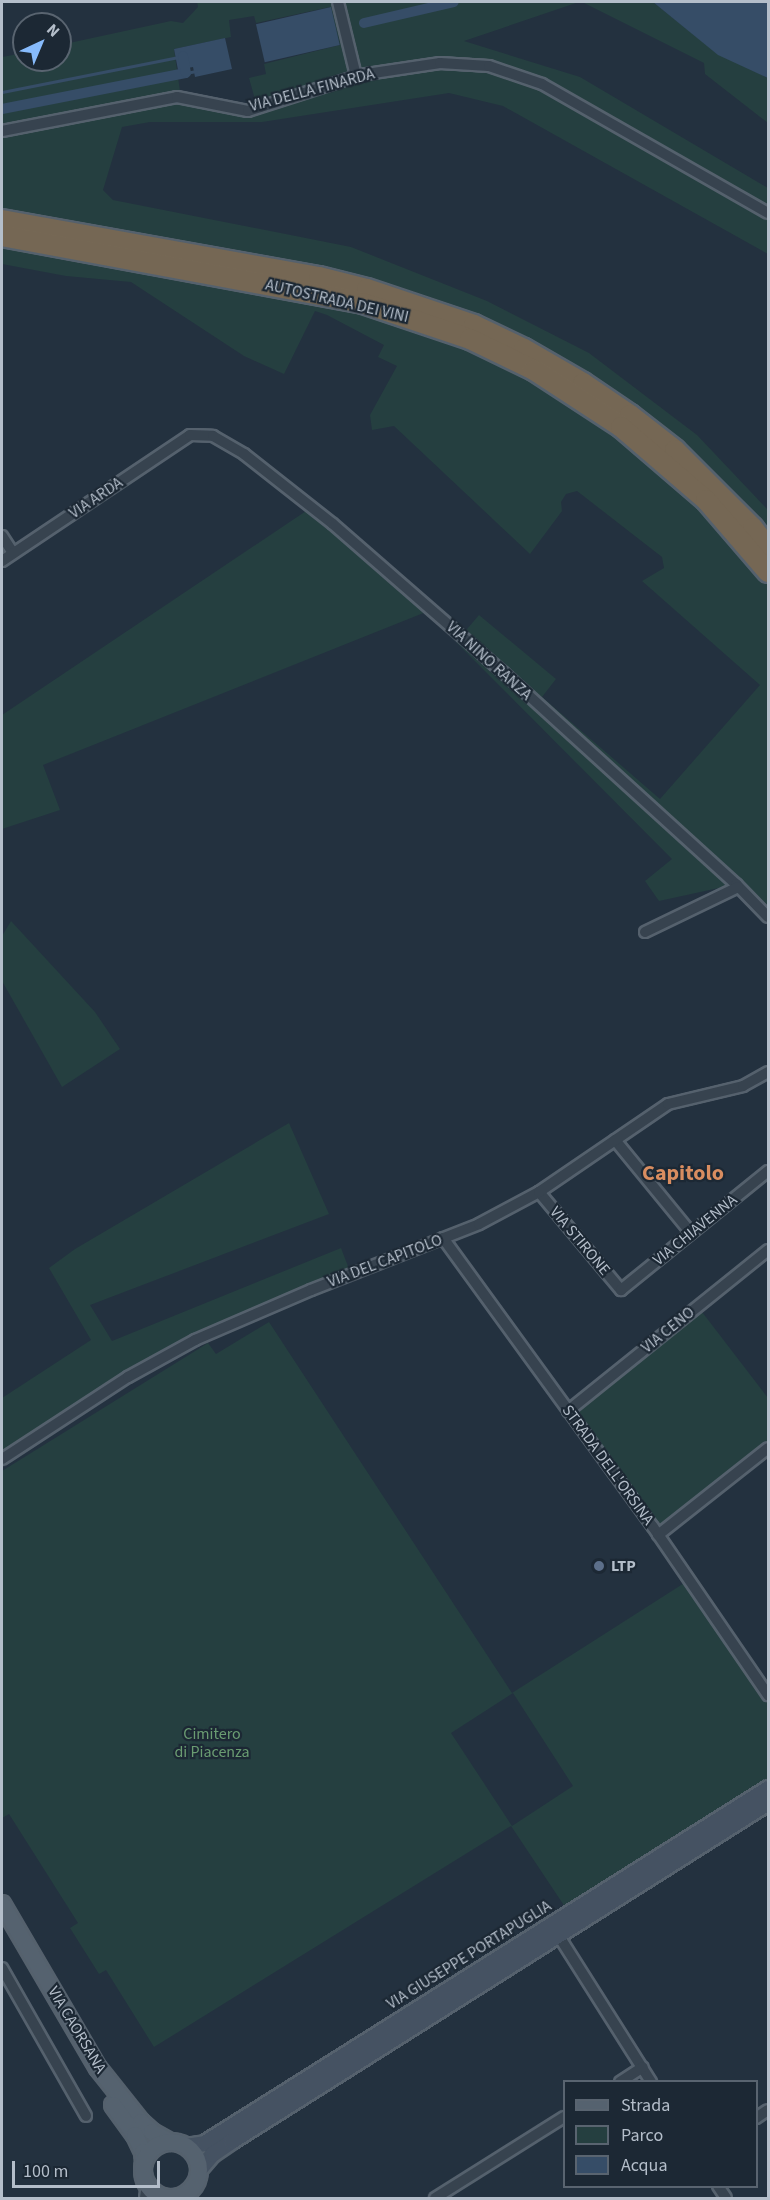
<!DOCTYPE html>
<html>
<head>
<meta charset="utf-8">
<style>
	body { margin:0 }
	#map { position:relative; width:770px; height:2200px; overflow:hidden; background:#23313f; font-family:"Source Sans 3",sans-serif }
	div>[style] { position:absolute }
	.green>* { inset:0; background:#253f40 }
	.water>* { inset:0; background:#364d67; transform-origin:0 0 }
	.stream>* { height:3px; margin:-1.5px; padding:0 1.5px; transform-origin:1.5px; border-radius:1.5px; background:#364d67 }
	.canal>* { height:10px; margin:-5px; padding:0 5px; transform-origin:5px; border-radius:5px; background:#364d67 }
	.roads { filter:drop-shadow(2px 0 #55616d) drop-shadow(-2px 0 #55616d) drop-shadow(0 2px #55616d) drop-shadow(0 -2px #55616d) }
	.street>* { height:10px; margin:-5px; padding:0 5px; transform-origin:5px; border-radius:5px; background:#37434f }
	.secondary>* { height:15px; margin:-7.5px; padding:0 7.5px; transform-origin:7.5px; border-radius:7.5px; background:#455262 }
	.primary>* { height:16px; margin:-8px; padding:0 8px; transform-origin:8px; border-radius:8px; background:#55626f }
	.primary>.ring { margin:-8px; padding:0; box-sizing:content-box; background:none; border:16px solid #55626f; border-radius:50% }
	.highway>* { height:20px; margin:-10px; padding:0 10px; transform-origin:10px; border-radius:10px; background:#756754 }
	.dots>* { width:16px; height:16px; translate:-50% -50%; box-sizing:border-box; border:3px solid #1c2834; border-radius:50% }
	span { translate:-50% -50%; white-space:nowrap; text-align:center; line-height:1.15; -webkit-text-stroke:4.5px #1c2834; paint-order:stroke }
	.street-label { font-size:16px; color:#b4beca }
	.poi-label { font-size:16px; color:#b4beca; font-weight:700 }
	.left { translate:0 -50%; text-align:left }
	.park-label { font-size:16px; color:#6a9c72 }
	.district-label { font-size:22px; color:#d98d60; font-weight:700 }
	.frame { position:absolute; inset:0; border:3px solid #b4beca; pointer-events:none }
	.legend { position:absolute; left:563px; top:2080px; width:195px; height:108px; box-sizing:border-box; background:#1c2834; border:2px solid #596470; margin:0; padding:8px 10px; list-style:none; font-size:18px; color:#b4beca }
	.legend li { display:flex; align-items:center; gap:12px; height:30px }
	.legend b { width:30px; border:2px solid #596470 }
	.north { position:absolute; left:12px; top:12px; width:60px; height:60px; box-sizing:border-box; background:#1c2834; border:2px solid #596470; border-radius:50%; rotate:44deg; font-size:16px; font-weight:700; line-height:24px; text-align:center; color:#b4beca }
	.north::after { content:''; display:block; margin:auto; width:21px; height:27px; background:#87bbfc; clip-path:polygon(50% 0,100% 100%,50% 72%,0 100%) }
	.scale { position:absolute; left:12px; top:2161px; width:148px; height:27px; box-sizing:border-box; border:3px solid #b4beca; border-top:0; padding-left:8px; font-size:18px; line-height:21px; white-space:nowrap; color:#b4beca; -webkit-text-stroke:4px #1c2834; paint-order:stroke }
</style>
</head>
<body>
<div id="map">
	<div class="green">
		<i style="clip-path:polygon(evenodd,197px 2px,579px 2px,464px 41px,580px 77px,768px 188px,768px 254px,503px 106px,449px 93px,262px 122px,150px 122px,122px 127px,103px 190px,113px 200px,351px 247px,487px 301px,589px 353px,697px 435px,768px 510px,768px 916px,737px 884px,659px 901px,645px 881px,672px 859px,456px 642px,479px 615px,556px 679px,542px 697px,660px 799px,760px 685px,642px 581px,664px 568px,662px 557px,577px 491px,566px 494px,561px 502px,562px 511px,530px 554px,394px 426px,372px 430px,370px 415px,397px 366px,378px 357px,384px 345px,327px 315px,315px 311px,284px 374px,244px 356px,131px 282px,66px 276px,2px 264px,2px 57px,24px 53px,24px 60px,60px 60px,60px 45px,171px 21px,183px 23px,198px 7px,197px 2px,330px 7px,340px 45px,264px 64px,266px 74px,249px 78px,256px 103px,245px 105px,180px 91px,174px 49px,231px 37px,229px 20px,254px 16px,256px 23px,330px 7px)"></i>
		<i style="clip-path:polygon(582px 2px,653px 2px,718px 54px,768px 78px,768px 123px,705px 74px,704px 63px)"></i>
		<i style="clip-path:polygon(312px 507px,331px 519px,426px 612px,43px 765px,60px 810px,2px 829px,2px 715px)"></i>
		<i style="clip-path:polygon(11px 921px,95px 1012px,120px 1049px,62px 1087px,2px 981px,2px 936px)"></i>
		<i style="clip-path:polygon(289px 1123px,329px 1214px,90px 1305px,112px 1341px,341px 1248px,351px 1274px,130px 1372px,2px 1451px,2px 1398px,91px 1340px,49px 1268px,75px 1249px)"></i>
		<i style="clip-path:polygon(699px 1308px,768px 1398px,768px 1447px,658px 1534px,568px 1411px)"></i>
		<i style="clip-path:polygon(evenodd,269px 1322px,512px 1693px,689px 1580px,768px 1695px,768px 1787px,569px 1913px,511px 1826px,154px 2047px,106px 1970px,99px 1974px,70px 1928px,78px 1923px,9px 1814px,2px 1818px,2px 1471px,208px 1343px,216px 1354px,269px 1322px,513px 1693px,573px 1786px,512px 1826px,451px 1733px,513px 1693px)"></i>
	</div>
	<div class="water">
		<i style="clip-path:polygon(653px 2px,768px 2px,768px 78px,718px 55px)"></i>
		<i style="left:331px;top:7px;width:39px;height:77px;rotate:77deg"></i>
		<i style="clip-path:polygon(225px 38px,232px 69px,195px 77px,193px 67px,178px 70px,174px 49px)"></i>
	</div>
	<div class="stream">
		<i style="left:186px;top:73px;width:10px;rotate:-11deg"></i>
		<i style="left:2px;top:92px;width:180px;rotate:-11.2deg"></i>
	</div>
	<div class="canal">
		<i style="left:364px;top:23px;width:92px;rotate:-13.1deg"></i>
		<i style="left:2px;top:109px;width:187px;rotate:-11.1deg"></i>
		<i style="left:186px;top:73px;width:17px;rotate:-100deg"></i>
	</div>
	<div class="roads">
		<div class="street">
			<i style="left:338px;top:2px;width:76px;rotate:76.3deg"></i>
			<i style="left:2px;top:131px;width:178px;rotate:-11deg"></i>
			<i style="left:177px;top:97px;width:72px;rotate:11.2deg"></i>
			<i style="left:248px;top:111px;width:118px;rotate:-17.8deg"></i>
			<i style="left:360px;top:75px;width:81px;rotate:-8.5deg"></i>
			<i style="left:440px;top:63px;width:49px;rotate:3.5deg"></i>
			<i style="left:489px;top:66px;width:56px;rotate:18.8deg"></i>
			<i style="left:542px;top:84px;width:260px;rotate:29.7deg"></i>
			<i style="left:2px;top:536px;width:20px;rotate:57deg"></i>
			<i style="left:2px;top:561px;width:226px;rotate:-33.8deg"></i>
			<i style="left:190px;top:435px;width:23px;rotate:2deg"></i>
			<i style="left:213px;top:436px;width:36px;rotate:30deg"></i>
			<i style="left:244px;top:454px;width:113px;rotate:38.2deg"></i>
			<i style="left:333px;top:524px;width:227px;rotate:41.1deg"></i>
			<i style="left:504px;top:673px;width:314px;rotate:42.3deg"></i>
			<i style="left:736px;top:884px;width:46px;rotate:45.9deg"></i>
			<i style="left:645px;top:932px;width:103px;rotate:-25.8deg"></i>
			<i style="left:615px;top:1140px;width:120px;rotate:50.7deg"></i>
			<i style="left:539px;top:1192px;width:128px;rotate:50.1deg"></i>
			<i style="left:621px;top:1290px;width:189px;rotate:-39deg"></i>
			<i style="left:443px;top:1238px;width:357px;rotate:54deg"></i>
			<i style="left:653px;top:1527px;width:204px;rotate:55.6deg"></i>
			<i style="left:568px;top:1411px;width:257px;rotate:-38.8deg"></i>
			<i style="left:2px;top:1459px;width:150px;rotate:-33.1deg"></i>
			<i style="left:128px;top:1377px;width:77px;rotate:-28.9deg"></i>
			<i style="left:195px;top:1340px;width:126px;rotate:-23.3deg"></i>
			<i style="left:311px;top:1290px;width:180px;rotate:-21.4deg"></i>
			<i style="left:479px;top:1224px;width:68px;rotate:-28.1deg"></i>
			<i style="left:539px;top:1192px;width:156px;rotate:-34.3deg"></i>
			<i style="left:668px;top:1104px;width:77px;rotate:-13.5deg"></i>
			<i style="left:743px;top:1086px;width:29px;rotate:-29deg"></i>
			<i style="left:658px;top:1535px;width:140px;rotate:-38.3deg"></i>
			<i style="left:555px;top:1930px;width:180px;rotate:57.7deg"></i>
			<i style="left:2px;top:1968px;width:170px;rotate:60.4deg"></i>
			<i style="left:620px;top:2082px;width:27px;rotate:-33deg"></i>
			<i style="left:756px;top:2118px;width:14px;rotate:-34deg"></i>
			<i style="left:718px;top:2186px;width:14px;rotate:56deg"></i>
			<i style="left:145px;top:2198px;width:14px;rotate:-82deg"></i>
			<i style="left:163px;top:2198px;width:2px;rotate:-27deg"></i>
			<i style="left:435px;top:2198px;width:152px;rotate:-32.1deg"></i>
		</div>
		<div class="secondary">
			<i style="left:186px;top:2146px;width:18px;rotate:-9deg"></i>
			<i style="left:204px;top:2143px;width:666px;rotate:-32.19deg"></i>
			<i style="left:199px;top:2169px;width:20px;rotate:-49deg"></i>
			<i style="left:212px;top:2154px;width:23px;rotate:-34deg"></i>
			<i style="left:231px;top:2141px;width:635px;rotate:-32.26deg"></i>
		</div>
		<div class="primary">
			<i style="left:2px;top:1904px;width:190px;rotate:59.7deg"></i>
			<i style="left:98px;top:2068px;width:69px;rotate:51.5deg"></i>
			<i style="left:141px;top:2122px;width:15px;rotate:42deg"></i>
			<i style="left:152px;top:2132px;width:21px;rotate:29deg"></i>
			<i style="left:113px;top:2105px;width:37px;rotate:54deg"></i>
			<i style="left:135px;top:2135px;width:19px;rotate:65deg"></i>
			<i style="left:143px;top:2152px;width:10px;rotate:84deg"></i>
			<i class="ring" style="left:143px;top:2142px;width:40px;height:40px"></i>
		</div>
		<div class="highway">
			<i style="left:2px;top:220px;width:322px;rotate:10.2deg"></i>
			<i style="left:319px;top:277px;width:49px;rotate:14deg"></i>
			<i style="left:367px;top:289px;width:113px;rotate:18.6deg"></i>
			<i style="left:474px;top:325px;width:55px;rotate:25.6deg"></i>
			<i style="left:524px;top:349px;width:68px;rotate:30deg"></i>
			<i style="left:583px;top:383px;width:57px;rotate:34.2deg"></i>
			<i style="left:630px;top:415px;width:57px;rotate:37.9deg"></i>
			<i style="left:675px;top:450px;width:110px;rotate:45deg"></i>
			<i style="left:753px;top:528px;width:25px;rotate:53deg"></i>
			<i style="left:2px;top:236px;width:367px;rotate:10.5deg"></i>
			<i style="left:363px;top:303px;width:113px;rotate:18.6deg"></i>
			<i style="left:470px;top:339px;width:71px;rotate:25.8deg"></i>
			<i style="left:534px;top:370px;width:104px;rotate:33.2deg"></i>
			<i style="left:621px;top:427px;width:112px;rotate:40.7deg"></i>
			<i style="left:706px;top:500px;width:95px;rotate:49.3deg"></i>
		</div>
	</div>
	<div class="dots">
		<i style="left:599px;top:1566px;background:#5c6f8a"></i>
	</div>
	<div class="street-label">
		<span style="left:312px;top:90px;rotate:-15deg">VIA DELLA FINARDA</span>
		<span style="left:337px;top:301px;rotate:13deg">AUTOSTRADA DEI VINI</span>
		<span style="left:96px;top:498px;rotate:-34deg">VIA ARDA</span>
		<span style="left:489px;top:661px;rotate:42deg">VIA NINO RANZA</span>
		<span style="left:695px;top:1230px;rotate:-39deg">VIA CHIAVENNA</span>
		<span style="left:580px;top:1241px;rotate:50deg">VIA STIRONE</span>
		<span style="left:385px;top:1261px;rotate:-21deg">VIA DEL CAPITOLO</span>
		<span style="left:668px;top:1330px;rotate:-39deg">VIA CENO</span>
		<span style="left:608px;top:1465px;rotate:54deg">STRADA DELL'ORSINA</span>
		<span style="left:469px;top:1955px;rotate:-32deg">VIA GIUSEPPE PORTAPUGLIA</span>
		<span style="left:77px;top:2030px;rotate:59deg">VIA CAORSANA</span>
	</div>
	<div class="poi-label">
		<span class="left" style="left:611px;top:1566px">LTP</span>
	</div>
	<div class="park-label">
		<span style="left:212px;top:1743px">Cimitero<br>di Piacenza</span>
	</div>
	<div class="district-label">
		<span style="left:683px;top:1174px">Capitolo</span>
	</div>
	<div class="frame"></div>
	<ul class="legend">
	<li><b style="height:8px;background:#55626f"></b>Strada</li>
	<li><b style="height:16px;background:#253f40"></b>Parco</li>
	<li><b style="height:16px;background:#364d67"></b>Acqua</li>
	</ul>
	<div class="north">N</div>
	<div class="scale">100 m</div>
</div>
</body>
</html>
